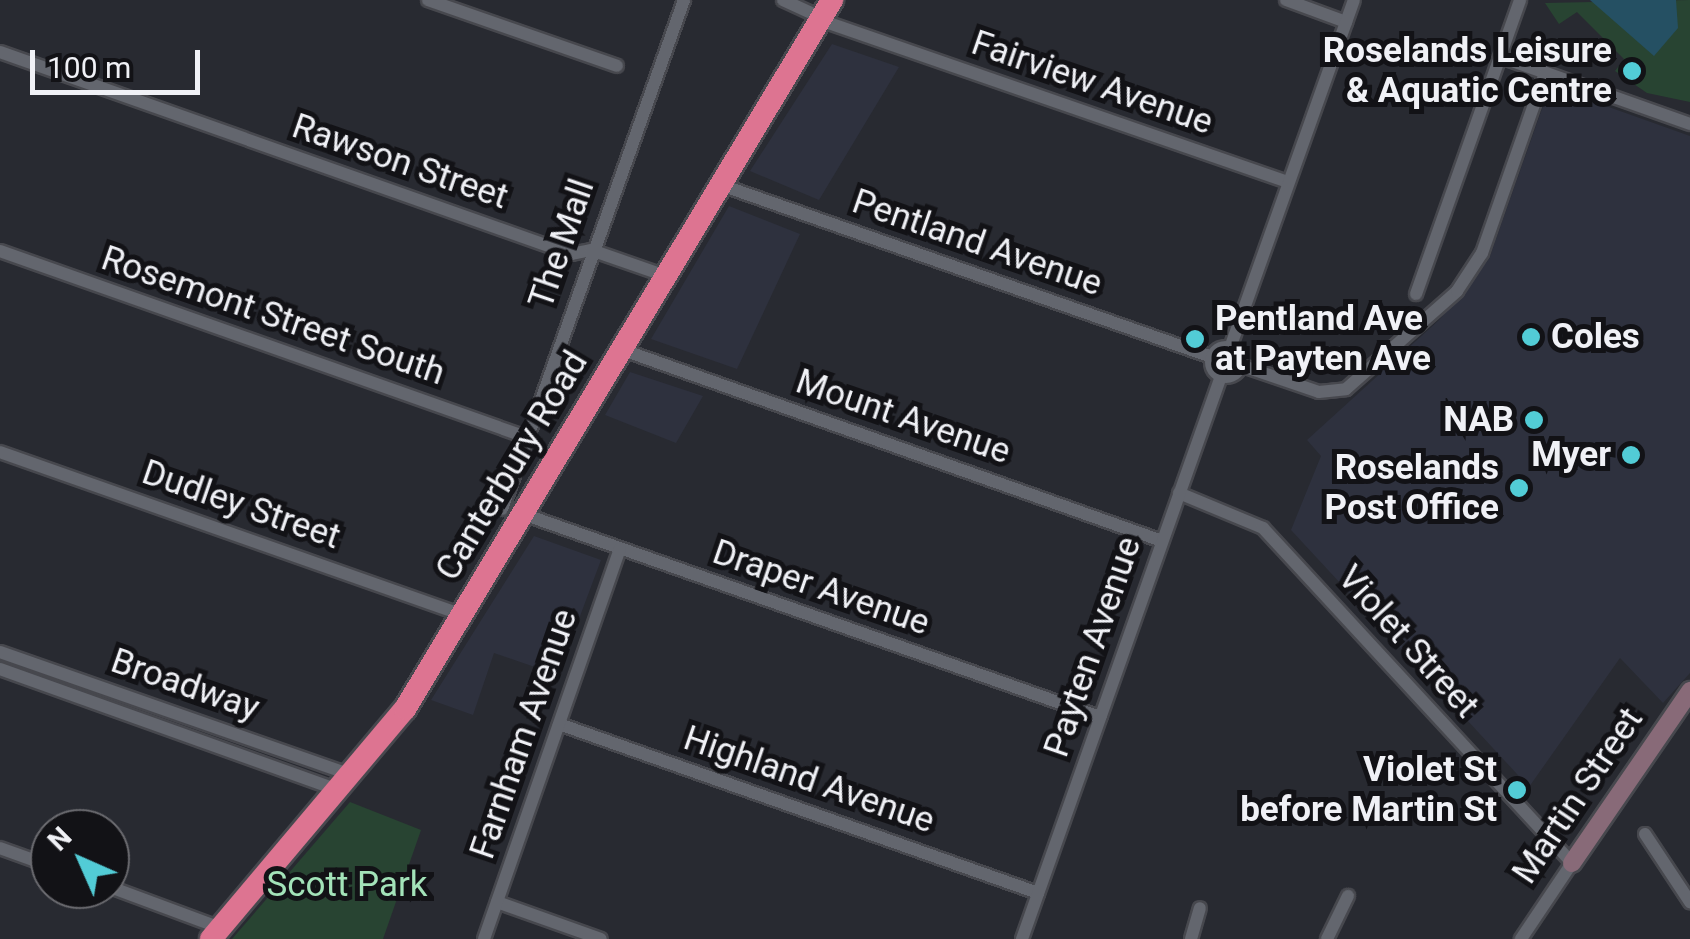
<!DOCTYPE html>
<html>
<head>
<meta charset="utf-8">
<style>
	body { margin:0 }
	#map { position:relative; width:1690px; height:939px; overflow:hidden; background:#282a31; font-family:Roboto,sans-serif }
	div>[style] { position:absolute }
	.built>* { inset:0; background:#2e313e }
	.green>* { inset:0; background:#284432 }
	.water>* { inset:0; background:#255063 }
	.roads { filter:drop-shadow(2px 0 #47484e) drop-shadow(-2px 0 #47484e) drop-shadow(0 2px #47484e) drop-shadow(0 -2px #47484e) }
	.street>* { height:12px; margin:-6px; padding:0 6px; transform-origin:6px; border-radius:6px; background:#63666e }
	.street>.ring { margin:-6px; padding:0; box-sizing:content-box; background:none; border:12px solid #63666e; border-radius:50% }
	.secondary>* { height:18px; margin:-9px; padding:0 9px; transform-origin:9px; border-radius:9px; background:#886a78 }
	.highway>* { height:22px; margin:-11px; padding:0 11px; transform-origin:11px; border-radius:11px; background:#dd7491 }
	.dots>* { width:28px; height:28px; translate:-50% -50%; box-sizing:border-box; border:5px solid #121216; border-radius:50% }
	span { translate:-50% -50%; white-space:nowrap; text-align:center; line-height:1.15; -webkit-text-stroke:10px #121216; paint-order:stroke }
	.poi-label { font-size:35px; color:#f0f1f6; font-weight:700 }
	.right { translate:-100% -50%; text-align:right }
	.left { translate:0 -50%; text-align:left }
	.street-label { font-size:35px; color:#f0f1f6 }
	.park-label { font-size:35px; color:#a3e3b9 }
	.north { position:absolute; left:30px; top:809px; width:100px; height:100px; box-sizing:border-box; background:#121216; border:2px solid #6b6b70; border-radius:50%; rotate:315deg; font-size:28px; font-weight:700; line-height:40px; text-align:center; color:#f0f1f6 }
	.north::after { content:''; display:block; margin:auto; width:35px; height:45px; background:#52ccd6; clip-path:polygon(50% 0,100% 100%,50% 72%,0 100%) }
	.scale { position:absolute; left:30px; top:50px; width:170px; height:45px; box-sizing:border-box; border:5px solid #f0f1f6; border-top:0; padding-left:12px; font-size:30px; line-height:35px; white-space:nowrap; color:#f0f1f6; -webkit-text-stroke:8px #121216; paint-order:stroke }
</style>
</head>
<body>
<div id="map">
	<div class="built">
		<i style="clip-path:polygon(832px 44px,899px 67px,819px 200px,750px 171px)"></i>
		<i style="clip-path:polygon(1550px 86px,1690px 136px,1690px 673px,1663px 703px,1620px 658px,1529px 787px,1291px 530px,1321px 456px,1307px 440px,1439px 320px,1489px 259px)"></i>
		<i style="clip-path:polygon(729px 206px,800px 234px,737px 369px,651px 339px)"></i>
		<i style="clip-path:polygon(630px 372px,703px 396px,676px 443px,605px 415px)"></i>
		<i style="clip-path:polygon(534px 536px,601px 560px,558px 675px,494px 653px,473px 715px,431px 700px)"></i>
	</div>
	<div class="green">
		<i style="clip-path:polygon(1690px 0,1690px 102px,1647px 93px,1615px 71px,1624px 59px,1577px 12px,1559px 24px,1545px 3px)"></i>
		<i style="clip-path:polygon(350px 802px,421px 830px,383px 939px,232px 939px)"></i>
	</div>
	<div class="water">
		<i style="clip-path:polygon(1590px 0,1676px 0,1678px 28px,1654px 56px)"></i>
	</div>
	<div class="roads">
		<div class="street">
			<i style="left:428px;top:0;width:200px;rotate:19.2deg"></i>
			<i style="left:783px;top:0;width:43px;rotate:24.8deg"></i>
			<i style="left:1286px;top:0;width:64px;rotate:20.1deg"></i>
			<i style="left:820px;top:20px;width:494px;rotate:19.1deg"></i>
			<i style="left:0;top:52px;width:606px;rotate:19.48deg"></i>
			<i style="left:571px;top:254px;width:20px;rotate:-11deg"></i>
			<i style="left:591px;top:250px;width:79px;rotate:19.1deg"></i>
			<i style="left:1501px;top:57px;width:201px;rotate:19.5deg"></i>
			<i style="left:721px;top:185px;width:520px;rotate:19.31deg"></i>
			<i style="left:0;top:251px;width:558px;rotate:19.47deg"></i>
			<i style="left:1416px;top:294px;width:312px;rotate:-70.5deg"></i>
			<i class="ring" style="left:1211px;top:347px;width:18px;height:18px"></i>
			<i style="left:1230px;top:348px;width:369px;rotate:-70.4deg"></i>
			<i style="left:623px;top:350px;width:572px;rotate:19.51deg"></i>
			<i style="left:1240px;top:365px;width:83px;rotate:18.9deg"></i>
			<i style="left:1319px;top:392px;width:27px;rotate:-6deg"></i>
			<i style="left:1346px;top:389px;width:148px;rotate:-41.4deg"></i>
			<i style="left:1457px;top:291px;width:45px;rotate:-56.7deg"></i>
			<i style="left:1482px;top:253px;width:191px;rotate:-70.7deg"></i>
			<i style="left:0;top:452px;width:491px;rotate:19.4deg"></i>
			<i style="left:1179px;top:493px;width:91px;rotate:22.6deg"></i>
			<i style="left:1263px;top:528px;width:456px;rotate:47.3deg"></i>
			<i style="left:1572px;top:863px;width:92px;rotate:123.9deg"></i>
			<i style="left:502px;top:509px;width:541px;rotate:-70.32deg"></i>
			<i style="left:523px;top:514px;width:612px;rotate:19.38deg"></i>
			<i style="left:0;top:652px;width:372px;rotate:19.3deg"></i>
			<i style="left:0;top:669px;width:359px;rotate:19.7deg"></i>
			<i style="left:559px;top:724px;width:508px;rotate:19.43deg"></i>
			<i style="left:1645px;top:834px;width:82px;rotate:56.5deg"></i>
			<i style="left:0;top:848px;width:53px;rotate:19.8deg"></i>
			<i style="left:110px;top:887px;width:118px;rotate:20.3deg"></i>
			<i style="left:497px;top:902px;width:110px;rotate:19.6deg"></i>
			<i style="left:484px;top:939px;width:413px;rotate:-70.8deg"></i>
			<i style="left:1022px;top:939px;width:597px;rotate:-70.53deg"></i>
			<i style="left:1191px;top:939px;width:32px;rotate:-74deg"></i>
			<i style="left:1327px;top:939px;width:48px;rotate:-64deg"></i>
		</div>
		<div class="secondary">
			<i style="left:1572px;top:863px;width:209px;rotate:-55.5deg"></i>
		</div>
		<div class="highway">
			<i style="left:211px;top:939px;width:301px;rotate:-49.9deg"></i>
			<i style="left:405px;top:709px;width:828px;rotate:-58.94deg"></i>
		</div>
	</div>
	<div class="dots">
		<i style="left:1632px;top:71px;background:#52ccd6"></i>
		<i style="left:1531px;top:337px;background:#52ccd6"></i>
		<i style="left:1195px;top:339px;background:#52ccd6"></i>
		<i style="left:1534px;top:420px;background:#52ccd6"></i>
		<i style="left:1631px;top:455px;background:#52ccd6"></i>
		<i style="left:1519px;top:488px;background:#52ccd6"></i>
		<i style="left:1517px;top:790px;background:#52ccd6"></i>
	</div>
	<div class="poi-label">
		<span class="right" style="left:1612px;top:71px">Roselands Leisure<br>&amp; Aquatic Centre</span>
		<span class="left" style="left:1215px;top:339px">Pentland Ave<br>at Payten Ave</span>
		<span class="left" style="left:1551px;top:337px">Coles</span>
		<span class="right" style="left:1514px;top:420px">NAB</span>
		<span class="right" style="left:1611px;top:455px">Myer</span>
		<span class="right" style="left:1499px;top:488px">Roselands<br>Post Office</span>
		<span class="right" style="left:1497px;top:790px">Violet St<br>before Martin St</span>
	</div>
	<div class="street-label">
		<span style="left:1092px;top:83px;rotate:19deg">Fairview Avenue</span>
		<span style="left:400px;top:162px;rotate:19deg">Rawson Street</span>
		<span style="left:977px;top:243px;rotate:19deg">Pentland Avenue</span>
		<span style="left:562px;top:244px;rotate:-71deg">The Mall</span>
		<span style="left:273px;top:316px;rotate:19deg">Rosemont Street South</span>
		<span style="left:903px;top:417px;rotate:19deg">Mount Avenue</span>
		<span style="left:512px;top:466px;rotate:-59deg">Canterbury Road</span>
		<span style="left:241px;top:505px;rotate:19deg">Dudley Street</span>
		<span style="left:821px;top:588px;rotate:19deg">Draper Avenue</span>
		<span style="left:1408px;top:642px;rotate:48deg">Violet Street</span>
		<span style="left:1093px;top:647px;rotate:-71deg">Payten Avenue</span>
		<span style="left:185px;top:685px;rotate:19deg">Broadway</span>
		<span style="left:524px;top:734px;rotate:-71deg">Farnham Avenue</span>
		<span style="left:809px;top:780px;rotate:19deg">Highland Avenue</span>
		<span style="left:1578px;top:796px;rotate:-56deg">Martin Street</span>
	</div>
	<div class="park-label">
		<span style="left:347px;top:885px">Scott Park</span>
	</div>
	<div class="north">N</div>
	<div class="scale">100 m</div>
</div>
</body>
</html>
